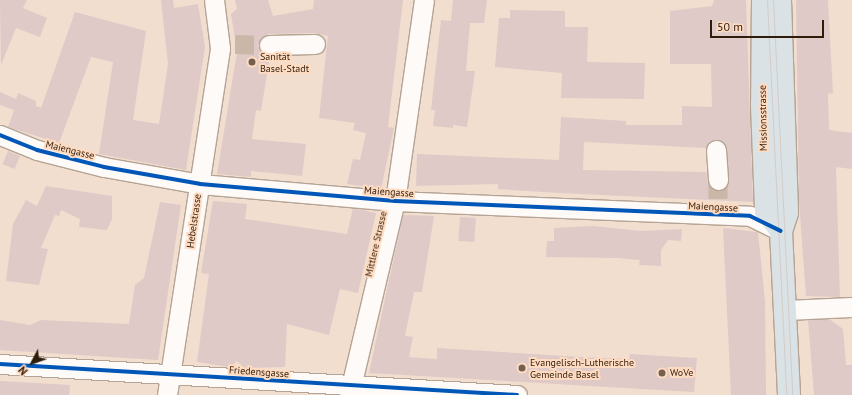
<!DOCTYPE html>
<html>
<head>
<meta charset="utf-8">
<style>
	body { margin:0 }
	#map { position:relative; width:852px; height:395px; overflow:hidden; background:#f1decf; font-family:"PT Sans",sans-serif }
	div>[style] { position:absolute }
	.building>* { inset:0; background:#dfcac7; transform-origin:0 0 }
	.minor-tunnel>* { height:19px; margin-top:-9.5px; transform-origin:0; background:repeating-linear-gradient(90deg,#cab7a8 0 19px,transparent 0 29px) }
	.roads { filter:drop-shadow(1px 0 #b5a394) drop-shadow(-1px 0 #b5a394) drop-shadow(0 1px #b5a394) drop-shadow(0 -1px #b5a394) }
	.minor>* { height:19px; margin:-9.5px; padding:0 9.5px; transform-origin:9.5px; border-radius:9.5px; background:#fdfaf8 }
	.major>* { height:22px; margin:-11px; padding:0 11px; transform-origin:11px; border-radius:11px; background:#dae2e6 }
	.tram>* { height:1px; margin:-0.5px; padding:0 0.5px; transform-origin:0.5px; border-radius:0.5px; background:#d2ccc7 }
	.cycleway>* { height:4px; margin:-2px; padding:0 2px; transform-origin:2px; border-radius:2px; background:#0057b8 }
	.dots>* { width:11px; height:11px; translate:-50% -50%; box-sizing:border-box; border:2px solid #ffdcc1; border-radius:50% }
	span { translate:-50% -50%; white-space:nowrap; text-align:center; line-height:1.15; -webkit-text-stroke:4px #ffdcc1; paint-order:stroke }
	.poi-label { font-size:10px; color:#301c0a }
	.left { translate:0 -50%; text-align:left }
	.street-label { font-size:10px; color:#301c0a }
	.north { position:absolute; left:12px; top:343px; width:40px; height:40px; -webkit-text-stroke:3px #ffdcc1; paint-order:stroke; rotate:229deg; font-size:11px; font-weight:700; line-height:16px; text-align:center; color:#301c0a }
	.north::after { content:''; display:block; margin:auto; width:14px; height:18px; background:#301c0a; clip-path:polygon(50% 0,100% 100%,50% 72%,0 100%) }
	.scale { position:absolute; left:710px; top:20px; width:114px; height:18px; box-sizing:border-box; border:2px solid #301c0a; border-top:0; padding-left:5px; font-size:12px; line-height:14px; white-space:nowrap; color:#301c0a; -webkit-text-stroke:3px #ffdcc1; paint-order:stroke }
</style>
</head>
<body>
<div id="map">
	<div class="building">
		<i style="clip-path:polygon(0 0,27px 0,23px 8px,47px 18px,40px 37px,16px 28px,1px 65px)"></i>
		<i style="clip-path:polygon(161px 0,173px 0,174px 8px,198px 4px,205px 47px,186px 170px,99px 154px,113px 62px,91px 57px,59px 143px,8px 127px,14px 110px,0 105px,0 92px,16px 99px,18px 93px,36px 101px,36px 106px,41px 108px,75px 12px,146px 31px,133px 120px,159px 124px,168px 64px)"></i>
		<i style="clip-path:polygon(235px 0,268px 0,273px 16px,313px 9px,314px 0,403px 0,388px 127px,394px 128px,381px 189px,347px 184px,353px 159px,360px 160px,366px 133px,353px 130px,355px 123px,319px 118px,328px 36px,315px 33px,268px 34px,258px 45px,260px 51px,270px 56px,261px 111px,256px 110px,252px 139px,306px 144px,302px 176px,251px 171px,251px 177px,217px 174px,237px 52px,231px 14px,237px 9px)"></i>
		<i style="clip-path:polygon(453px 0,487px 0,484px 23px,470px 23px,466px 71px,475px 71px,467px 127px,453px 125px,453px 128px,433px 126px,435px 110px,431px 110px,441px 20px,451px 21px)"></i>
		<i style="clip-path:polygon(evenodd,714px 0,746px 0,753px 202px,559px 193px,498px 189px,498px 184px,416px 186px,417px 154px,559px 160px,561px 117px,626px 121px,626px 125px,682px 125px,682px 106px,712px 107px,711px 64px,670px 64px,670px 11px,712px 6px,714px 0,720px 140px,727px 149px,729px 179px,728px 185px,719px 191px,709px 186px,706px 172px,583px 170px,584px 142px,706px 148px,710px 141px,720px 140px)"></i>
		<i style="clip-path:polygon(796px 0,828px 0,833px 93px,828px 94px,829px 130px,852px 133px,852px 169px,836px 167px,840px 297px,806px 296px,799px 201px)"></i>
		<i style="clip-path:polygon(510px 10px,565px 11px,565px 27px,588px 27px,587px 62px,645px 63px,644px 99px,561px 98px,562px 73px,495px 67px,499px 18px,510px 18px)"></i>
		<i style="left:8px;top:151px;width:13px;height:14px;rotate:23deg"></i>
		<i style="clip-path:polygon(46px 186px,112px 196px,112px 219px,107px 230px,79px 227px,80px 219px,61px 210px,59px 216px,55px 215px,41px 248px,48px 249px,39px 285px,6px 281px,13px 224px,26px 200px,37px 206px)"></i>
		<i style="clip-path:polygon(213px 201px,247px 204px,245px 219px,347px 234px,353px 208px,376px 213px,358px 293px,340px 289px,329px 335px,287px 324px,285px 367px,244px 368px,237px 361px,230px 367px,197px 362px,209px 274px,201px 273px)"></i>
		<i style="clip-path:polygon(160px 202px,181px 205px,158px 360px,0 350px,0 320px,30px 325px,41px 320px,129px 324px,135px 285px,144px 278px)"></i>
		<i style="clip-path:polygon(403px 215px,434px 216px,422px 292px,414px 292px,405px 336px,413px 337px,409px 357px,437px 359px,437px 348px,581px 357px,629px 359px,630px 354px,697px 358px,694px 392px,369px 373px)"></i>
		<i style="left:460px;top:217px;width:16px;height:24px;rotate:4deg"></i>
		<i style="clip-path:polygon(593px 226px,641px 231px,682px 229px,681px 241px,668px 240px,661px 250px,661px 266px,639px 265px,640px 260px,618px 258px,546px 257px,547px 241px,554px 241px,554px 228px)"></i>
		<i style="clip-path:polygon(723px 228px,758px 232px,765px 301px,766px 395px,731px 395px)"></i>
		<i style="clip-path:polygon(829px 319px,843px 329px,846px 365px,852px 365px,852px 395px,814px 395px,808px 320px)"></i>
		<i style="clip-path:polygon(0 381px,70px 385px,69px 395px,0 395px)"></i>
	</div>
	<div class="minor-tunnel">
		<i style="left:235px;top:44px;width:34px;rotate:2deg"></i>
		<i style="left:718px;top:180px;width:20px;rotate:90deg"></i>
	</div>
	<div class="roads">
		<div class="minor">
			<i style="left:269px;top:45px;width:46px;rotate:-1.2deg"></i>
			<i style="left:0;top:135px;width:40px;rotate:22deg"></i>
			<i style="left:37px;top:150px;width:69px;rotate:14.2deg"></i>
			<i style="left:104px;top:167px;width:97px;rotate:10deg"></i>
			<i style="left:200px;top:184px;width:196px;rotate:5deg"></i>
			<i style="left:395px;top:201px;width:355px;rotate:2.4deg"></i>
			<i style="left:750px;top:216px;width:34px;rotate:26deg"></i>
			<i style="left:716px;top:150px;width:30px;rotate:86deg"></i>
			<i style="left:785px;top:310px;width:67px;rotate:-2.6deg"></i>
			<i style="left:0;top:364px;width:518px;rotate:3.43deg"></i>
			<i style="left:167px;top:395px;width:351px;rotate:-81.3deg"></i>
			<i style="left:220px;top:48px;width:48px;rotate:-97.1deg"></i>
			<i style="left:349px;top:395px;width:199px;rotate:-76.7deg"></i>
			<i style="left:395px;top:201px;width:203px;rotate:-81.8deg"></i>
		</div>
		<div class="major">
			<i style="left:763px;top:0;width:105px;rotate:90.5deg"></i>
			<i style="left:762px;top:105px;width:106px;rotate:87.8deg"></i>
			<i style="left:766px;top:211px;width:25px;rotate:53deg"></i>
			<i style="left:780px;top:0;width:213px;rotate:88.1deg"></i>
			<i style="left:787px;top:213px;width:19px;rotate:108deg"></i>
			<i style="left:781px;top:231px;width:164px;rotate:87.2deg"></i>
		</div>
	</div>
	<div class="tram">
		<i style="left:767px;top:0;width:395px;rotate:87.2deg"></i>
		<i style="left:773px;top:0;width:395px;rotate:87.2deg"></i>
	</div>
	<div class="cycleway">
		<i style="left:0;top:135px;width:40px;rotate:22deg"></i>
		<i style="left:37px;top:150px;width:69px;rotate:14.2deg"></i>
		<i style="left:104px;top:167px;width:97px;rotate:10deg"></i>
		<i style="left:200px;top:184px;width:196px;rotate:5deg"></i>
		<i style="left:395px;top:201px;width:355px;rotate:2.4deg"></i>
		<i style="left:750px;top:216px;width:34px;rotate:26deg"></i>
		<i style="left:0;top:364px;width:518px;rotate:3.43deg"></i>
	</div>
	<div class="dots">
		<i style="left:252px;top:62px;background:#74604f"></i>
		<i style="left:522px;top:368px;background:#74604f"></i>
		<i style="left:662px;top:373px;background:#74604f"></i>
	</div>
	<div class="poi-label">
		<span class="left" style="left:260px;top:62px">Sanität<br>Basel-Stadt</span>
		<span class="left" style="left:530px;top:368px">Evangelisch-Lutherische<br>Gemeinde Basel</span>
		<span class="left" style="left:670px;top:373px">WoVe</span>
	</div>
	<div class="street-label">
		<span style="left:763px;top:118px;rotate:-91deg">Missionsstrasse</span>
		<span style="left:70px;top:150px;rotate:14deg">Maiengasse</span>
		<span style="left:389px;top:192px;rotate:4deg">Maiengasse</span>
		<span style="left:713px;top:207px;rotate:3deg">Maiengasse</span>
		<span style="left:194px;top:221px;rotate:-82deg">Hebelstrasse</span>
		<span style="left:376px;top:244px;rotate:-77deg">Mittlere Strasse</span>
		<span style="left:259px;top:372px;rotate:4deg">Friedensgasse</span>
	</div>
	<div class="north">N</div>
	<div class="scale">50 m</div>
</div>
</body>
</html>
